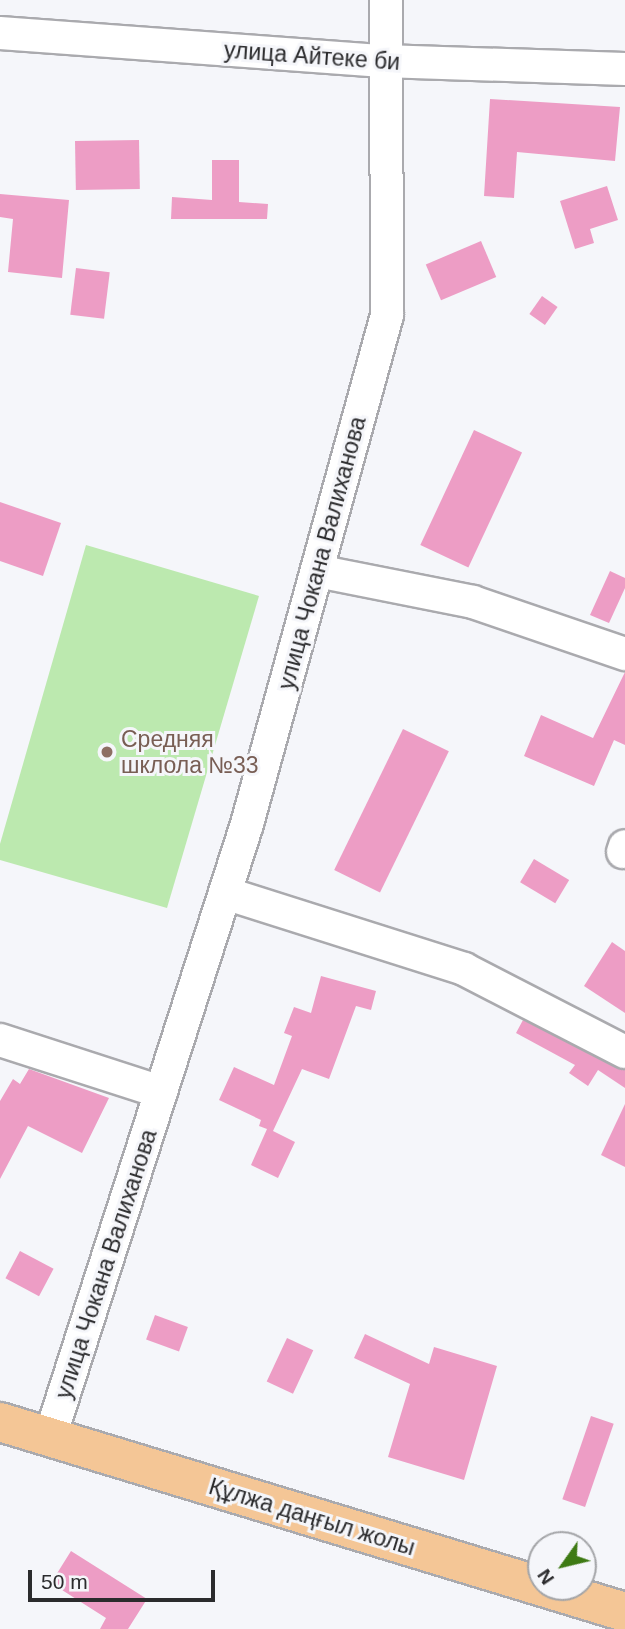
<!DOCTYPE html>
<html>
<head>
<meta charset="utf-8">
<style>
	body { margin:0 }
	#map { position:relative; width:625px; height:1629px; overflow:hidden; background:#f5f6fa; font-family:Helvetica,sans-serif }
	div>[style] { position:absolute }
	.green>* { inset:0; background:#bce9af }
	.building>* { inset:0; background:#ed9dc5; transform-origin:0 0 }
	.roads { filter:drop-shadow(2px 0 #aaaaae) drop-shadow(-2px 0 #aaaaae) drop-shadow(0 2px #aaaaae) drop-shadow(0 -2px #aaaaae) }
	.minor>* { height:32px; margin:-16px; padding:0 16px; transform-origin:16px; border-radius:16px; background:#fff }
	.major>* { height:38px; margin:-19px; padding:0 19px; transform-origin:19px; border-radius:19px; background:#f4c696 }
	.dots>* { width:19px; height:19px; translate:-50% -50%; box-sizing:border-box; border:4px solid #f5f6fa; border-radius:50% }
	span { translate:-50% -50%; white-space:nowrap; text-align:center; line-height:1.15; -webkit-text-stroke:6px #f5f6fa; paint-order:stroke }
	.street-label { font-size:23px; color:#2b2b2d }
	.education-label { font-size:23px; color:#785e54 }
	.left { translate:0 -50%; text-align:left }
	.north { position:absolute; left:527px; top:1531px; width:70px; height:70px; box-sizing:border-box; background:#f5f6fa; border:2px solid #a4a5a8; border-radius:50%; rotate:236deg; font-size:19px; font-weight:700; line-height:28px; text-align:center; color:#2b2b2d }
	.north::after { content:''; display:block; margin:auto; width:24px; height:32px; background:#3e7a14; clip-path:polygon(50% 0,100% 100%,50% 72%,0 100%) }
	.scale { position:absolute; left:28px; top:1570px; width:187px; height:32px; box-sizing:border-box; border:4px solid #2b2b2d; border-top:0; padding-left:9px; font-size:21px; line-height:24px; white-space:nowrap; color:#2b2b2d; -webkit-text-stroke:5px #f5f6fa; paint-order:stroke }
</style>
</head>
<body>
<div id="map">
	<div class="green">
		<i style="clip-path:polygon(86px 545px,259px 596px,167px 908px,0 860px,0 844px)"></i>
	</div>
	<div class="building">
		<i style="clip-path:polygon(490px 99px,620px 107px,615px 161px,517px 152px,514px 198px,484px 196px)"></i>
		<i style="left:139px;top:140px;width:49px;height:64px;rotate:89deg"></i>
		<i style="clip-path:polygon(212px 160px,239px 160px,239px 202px,268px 204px,267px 219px,171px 219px,172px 197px,212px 200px)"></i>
		<i style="clip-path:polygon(607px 186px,618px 220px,590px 229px,594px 243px,575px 249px,560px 201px)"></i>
		<i style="clip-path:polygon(0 194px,69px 200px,62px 278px,8px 272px,13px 219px,0 217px)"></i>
		<i style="left:481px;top:241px;width:39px;height:60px;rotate:67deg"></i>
		<i style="left:76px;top:268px;width:34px;height:47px;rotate:7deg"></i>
		<i style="left:542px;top:296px;width:19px;height:22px;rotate:35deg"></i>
		<i style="left:474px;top:430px;width:53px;height:127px;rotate:25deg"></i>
		<i style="clip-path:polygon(0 502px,61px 523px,43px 576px,0 561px)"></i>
		<i style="clip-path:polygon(610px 571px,625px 578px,625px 588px,609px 623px,590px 615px)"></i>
		<i style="clip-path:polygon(625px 672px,625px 745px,614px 740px,594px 786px,524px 756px,541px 715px,593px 738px)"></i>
		<i style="left:403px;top:729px;width:51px;height:157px;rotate:26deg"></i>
		<i style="left:534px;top:859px;width:41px;height:27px;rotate:31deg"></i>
		<i style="clip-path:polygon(612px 942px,625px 951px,625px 1013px,584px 986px)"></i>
		<i style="clip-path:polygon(321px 976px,376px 991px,371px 1010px,356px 1006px,329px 1079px,302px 1069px,273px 1131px,295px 1142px,278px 1178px,251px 1165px,267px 1129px,259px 1126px,261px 1120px,219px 1100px,234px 1067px,274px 1085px,292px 1036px,284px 1033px,294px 1007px,311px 1013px)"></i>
		<i style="clip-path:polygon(523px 1020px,625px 1070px,625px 1088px,598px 1070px,588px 1086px,569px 1073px,575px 1065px,516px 1033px)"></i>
		<i style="clip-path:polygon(29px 1069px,109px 1098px,82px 1153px,28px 1126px,0 1179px,0 1101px,13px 1079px,20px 1084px)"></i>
		<i style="clip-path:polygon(625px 1104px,625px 1167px,601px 1155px)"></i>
		<i style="left:20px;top:1251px;width:38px;height:31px;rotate:28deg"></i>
		<i style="left:155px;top:1315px;width:35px;height:26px;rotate:20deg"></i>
		<i style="clip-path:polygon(365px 1334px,429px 1364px,434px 1347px,497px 1366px,464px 1480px,388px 1457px,410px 1384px,354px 1358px)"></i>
		<i style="left:287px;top:1338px;width:29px;height:48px;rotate:25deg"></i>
		<i style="left:591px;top:1416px;width:24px;height:88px;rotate:19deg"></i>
		<i style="clip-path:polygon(71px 1551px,147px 1599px,128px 1629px,100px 1629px,106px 1618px,51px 1583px)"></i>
	</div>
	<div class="roads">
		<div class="minor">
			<i style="left:0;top:33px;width:384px;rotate:4.2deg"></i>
			<i style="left:383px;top:61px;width:242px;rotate:1.9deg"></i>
			<i style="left:317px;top:571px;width:159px;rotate:11.2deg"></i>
			<i style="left:473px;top:602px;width:161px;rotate:18.9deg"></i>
			<i style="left:623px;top:852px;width:6px;rotate:-72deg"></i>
			<i style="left:225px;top:893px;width:251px;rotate:17.6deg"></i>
			<i style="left:464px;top:969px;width:181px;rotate:27.3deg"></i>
			<i style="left:0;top:1040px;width:169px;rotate:17.9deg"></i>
			<i style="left:50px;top:1437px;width:644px;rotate:-72.18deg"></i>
			<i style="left:247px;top:824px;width:528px;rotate:-74.62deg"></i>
			<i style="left:387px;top:315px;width:315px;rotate:-90.2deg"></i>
		</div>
		<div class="major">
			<i style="left:0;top:1422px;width:653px;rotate:16.91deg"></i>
		</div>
	</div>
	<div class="dots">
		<i style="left:107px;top:752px;background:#8d6e63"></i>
	</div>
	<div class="street-label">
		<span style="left:312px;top:56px;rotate:4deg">улица Айтеке би</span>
		<span style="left:322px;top:553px;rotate:-75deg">улица Чокана Валиханова</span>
		<span style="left:106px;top:1264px;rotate:-72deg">улица Чокана Валиханова</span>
		<span style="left:312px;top:1517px;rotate:17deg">Құлжа даңғыл жолы</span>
	</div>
	<div class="education-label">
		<span class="left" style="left:121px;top:752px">Средняя<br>шклола №33</span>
	</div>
	<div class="north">N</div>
	<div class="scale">50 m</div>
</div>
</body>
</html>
